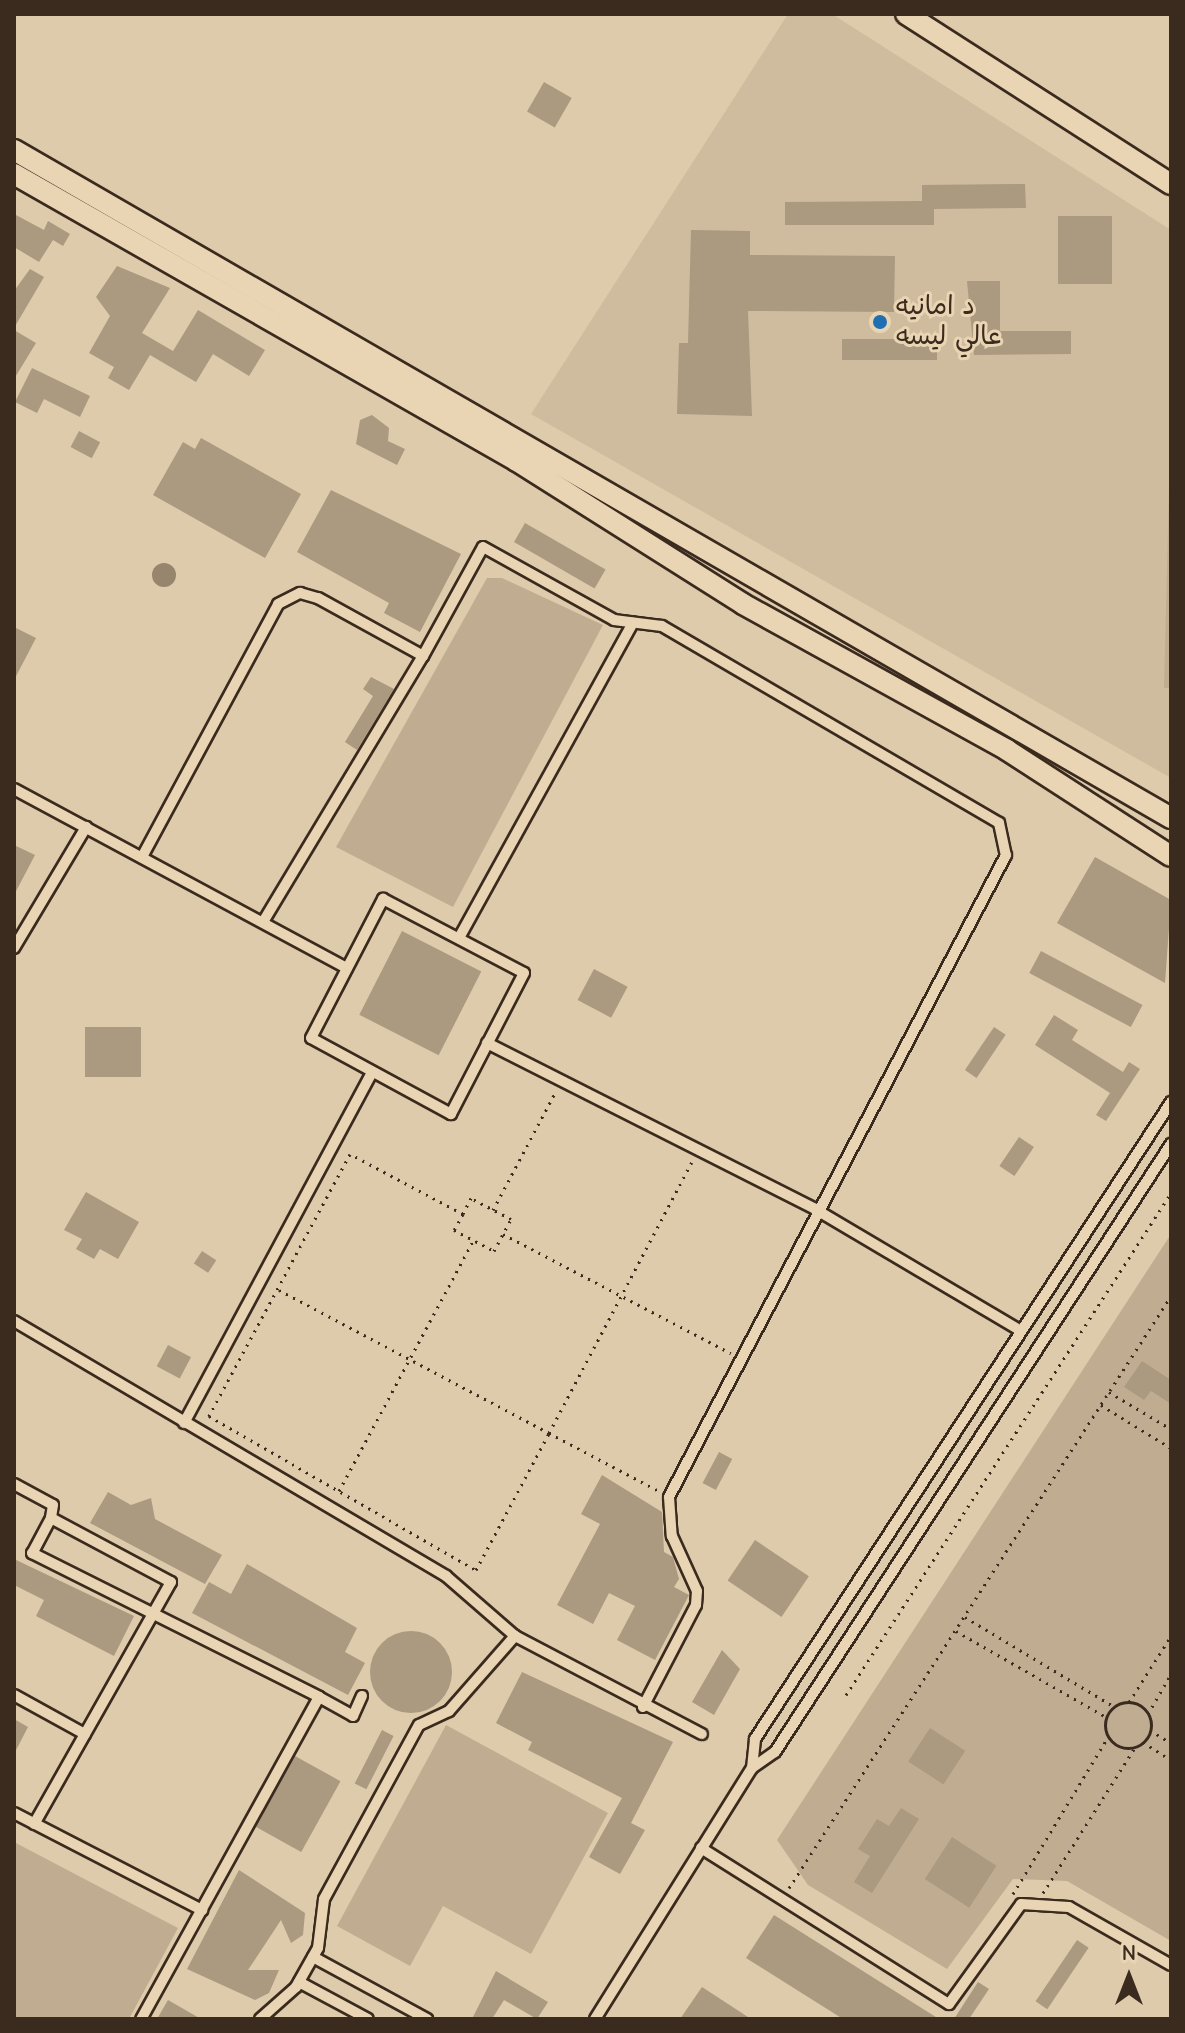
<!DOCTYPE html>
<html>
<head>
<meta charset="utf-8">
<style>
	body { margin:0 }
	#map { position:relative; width:1185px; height:2033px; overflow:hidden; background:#decbab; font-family:"Comic Neue","Playpen Sans Arabic",sans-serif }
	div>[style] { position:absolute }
	.built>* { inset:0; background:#cfbc9e }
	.green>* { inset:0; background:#c0ad91 }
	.water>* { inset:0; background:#97856d }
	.round { border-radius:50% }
	.building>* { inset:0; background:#ab9980; transform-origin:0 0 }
	.path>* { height:3px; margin-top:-1.5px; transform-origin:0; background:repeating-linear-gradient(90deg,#3b2a1e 0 2px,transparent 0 8px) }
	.path>.ring { margin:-1.5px; padding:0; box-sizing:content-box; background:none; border:3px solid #3b2a1e; border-radius:50% }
	.roads { filter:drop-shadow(2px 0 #3b2a1e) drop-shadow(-2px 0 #3b2a1e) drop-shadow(0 2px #3b2a1e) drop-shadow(0 -2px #3b2a1e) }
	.service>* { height:10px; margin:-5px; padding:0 5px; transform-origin:5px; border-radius:5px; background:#e9d5b4 }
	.minor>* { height:20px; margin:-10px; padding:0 10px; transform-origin:10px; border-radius:10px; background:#e9d5b4 }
	.dots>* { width:22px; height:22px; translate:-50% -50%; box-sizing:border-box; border:4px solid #e9d5b4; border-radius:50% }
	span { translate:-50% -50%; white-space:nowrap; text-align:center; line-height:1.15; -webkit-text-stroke:6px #e9d5b4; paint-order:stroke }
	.poi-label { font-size:26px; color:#3b2a1e }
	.left { translate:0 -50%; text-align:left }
	.frame { position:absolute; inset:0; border:16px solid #3b2a1e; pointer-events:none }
	.north { position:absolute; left:1089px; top:1937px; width:80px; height:80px; -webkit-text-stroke:6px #e9d5b4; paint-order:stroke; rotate:0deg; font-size:22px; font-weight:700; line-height:32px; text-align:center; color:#3b2a1e }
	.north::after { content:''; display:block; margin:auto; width:28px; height:36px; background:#3b2a1e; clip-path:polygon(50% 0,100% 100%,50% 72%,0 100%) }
</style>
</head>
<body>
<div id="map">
	<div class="built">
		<i style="clip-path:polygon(788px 14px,832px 14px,1171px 230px,1171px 778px,531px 414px)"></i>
	</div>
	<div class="green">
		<i style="clip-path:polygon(1170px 450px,1171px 450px,1171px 688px,1164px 688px)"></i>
		<i style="clip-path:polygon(487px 578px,502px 578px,603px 625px,453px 907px,336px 847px)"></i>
		<i style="clip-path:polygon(1171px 1234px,1171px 1941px,1067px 1881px,1013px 1879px,947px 1969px,808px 1885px,777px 1840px)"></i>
		<i style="clip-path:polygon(446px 1725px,608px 1813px,531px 1954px,443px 1906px,410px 1966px,337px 1926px)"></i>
		<i style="clip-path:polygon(14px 1842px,178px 1928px,129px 2019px,14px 2019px)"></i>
	</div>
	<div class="water">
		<i class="round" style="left:152px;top:563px;width:24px;height:24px"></i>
	</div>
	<div class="building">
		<i style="left:544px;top:82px;width:32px;height:34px;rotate:30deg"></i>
		<i style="clip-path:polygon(1025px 184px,1026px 208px,934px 209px,934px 225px,785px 225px,785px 202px,922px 201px,922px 185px)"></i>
		<i style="clip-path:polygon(14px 214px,44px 230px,48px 221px,70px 234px,63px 246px,53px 240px,39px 262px,14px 247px)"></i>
		<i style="left:1058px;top:216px;width:54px;height:68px"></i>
		<i style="clip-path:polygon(691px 230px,750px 231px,750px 255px,895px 256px,894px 312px,748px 311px,752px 416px,677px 414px,679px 343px,688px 343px)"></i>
		<i style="clip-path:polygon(117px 266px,170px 288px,142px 333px,173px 351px,198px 310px,265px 350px,249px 376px,213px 354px,196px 382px,150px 355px,129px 390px,108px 378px,114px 367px,89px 353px,110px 316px,96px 297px)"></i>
		<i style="clip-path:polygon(30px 269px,44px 277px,14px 328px,14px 291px)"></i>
		<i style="clip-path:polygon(967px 281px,1000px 281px,1000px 331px,1071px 331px,1071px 354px,974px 355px)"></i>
		<i style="clip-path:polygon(14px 330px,36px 343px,14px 379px)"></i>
		<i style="left:937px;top:339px;width:21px;height:95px;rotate:90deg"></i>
		<i style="clip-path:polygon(32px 368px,90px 396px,80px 417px,44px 399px,37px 413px,15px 402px)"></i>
		<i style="clip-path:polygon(372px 415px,389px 428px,388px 441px,405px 449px,397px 465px,356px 444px,360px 420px)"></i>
		<i style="left:79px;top:431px;width:24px;height:18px;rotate:28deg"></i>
		<i style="clip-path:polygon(201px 438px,301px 494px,265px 558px,153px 495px,183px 442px,195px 449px)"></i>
		<i style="clip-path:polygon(331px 490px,461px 554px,420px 632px,384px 613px,389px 603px,297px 552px)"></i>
		<i style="left:525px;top:523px;width:93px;height:22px;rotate:30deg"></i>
		<i style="clip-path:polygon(14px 627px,36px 638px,14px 680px)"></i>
		<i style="clip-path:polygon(371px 677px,394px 689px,357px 750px,345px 742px,373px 696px,363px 689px)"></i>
		<i style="clip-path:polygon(14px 845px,35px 855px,14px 895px)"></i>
		<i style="clip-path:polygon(1095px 857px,1171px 900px,1165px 983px,1057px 923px)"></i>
		<i style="left:402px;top:931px;width:89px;height:94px;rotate:27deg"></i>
		<i style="left:1041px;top:951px;width:115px;height:25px;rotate:28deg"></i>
		<i style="left:594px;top:969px;width:38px;height:35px;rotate:28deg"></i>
		<i style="clip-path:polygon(1054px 1015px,1078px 1030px,1072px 1040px,1123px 1072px,1129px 1062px,1140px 1069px,1106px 1121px,1096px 1115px,1110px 1093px,1035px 1045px)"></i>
		<i style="left:85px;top:1027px;width:56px;height:50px"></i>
		<i style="left:994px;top:1027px;width:14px;height:52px;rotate:34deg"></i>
		<i style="left:1019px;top:1137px;width:18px;height:35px;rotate:34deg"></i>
		<i style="clip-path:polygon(86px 1192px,139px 1222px,118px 1259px,100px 1249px,94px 1259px,76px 1249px,82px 1239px,64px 1230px)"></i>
		<i style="left:202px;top:1251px;width:17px;height:15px;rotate:33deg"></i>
		<i style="left:168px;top:1345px;width:26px;height:24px;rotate:28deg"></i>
		<i style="clip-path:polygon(1142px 1361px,1171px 1380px,1171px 1404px,1151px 1391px,1144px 1400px,1124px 1387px)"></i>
		<i style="left:719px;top:1452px;width:15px;height:35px;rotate:28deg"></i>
		<i style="clip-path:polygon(602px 1475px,662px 1512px,664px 1552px,673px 1557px,679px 1579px,674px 1587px,689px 1595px,655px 1660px,617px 1640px,635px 1606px,609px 1593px,593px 1624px,557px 1605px,600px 1524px,581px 1514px)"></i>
		<i style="clip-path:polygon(108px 1492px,131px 1505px,151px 1498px,155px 1519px,222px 1555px,205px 1584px,90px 1523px)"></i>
		<i style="left:755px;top:1540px;width:65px;height:49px;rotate:34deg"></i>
		<i style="clip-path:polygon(14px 1559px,134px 1616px,114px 1656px,36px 1616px,44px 1600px,14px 1585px)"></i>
		<i style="clip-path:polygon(247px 1564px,357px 1628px,345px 1652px,365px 1663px,348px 1695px,192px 1613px,209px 1582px,231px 1594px)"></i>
		<i class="round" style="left:370px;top:1631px;width:82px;height:82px"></i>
		<i style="clip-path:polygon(722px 1650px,740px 1669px,714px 1715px,692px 1702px)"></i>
		<i style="clip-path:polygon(522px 1672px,673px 1742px,631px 1823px,645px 1830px,620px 1874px,589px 1857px,622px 1798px,528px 1750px,532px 1742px,496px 1723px)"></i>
		<i style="clip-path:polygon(14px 1719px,28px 1727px,14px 1754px)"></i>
		<i style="left:930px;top:1728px;width:42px;height:40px;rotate:33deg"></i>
		<i style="left:382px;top:1730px;width:13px;height:60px;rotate:27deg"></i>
		<i style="left:295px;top:1756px;width:52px;height:81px;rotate:29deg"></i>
		<i style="clip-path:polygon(901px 1808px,919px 1819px,872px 1893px,854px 1882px,870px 1856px,858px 1849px,877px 1819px,889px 1826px)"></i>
		<i style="left:952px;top:1837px;width:53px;height:50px;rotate:33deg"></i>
		<i style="clip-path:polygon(239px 1870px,305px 1913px,303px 1935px,291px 1943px,281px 1920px,248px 1970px,279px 1970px,269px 1993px,255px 2000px,187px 1969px)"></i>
		<i style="clip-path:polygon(774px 1915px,939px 2019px,843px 2019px,746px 1958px)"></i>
		<i style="left:1077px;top:1940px;width:14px;height:74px;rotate:34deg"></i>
		<i style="clip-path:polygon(496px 1971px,548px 2002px,537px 2019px,504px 2000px,492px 2019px,472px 2019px)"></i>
		<i style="clip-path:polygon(978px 1982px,989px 1989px,969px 2019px,954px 2019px)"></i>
		<i style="clip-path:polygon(702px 1987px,751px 2019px,680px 2019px)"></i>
		<i style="clip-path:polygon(168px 2000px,201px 2019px,157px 2019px)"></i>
	</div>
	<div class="path">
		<i style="left:493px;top:1210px;width:132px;rotate:-62.1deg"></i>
		<i style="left:463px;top:1214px;width:18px;rotate:119deg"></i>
		<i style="left:454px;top:1230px;width:45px;rotate:27.7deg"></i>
		<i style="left:494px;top:1251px;width:36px;rotate:-62deg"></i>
		<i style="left:511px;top:1219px;width:45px;rotate:-152.3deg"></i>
		<i style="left:471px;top:1198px;width:18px;rotate:117deg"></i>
		<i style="left:463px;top:1214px;width:128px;rotate:-152deg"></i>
		<i style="left:350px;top:1154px;width:298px;rotate:118.3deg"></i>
		<i style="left:209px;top:1416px;width:308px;rotate:30deg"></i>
		<i style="left:476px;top:1570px;width:155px;rotate:-61.9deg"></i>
		<i style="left:549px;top:1433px;width:124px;rotate:27.8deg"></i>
		<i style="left:503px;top:1234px;width:257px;rotate:27.6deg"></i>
		<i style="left:279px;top:1290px;width:306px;rotate:27.9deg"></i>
		<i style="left:549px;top:1433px;width:306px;rotate:-62.2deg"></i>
		<i style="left:1109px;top:1392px;width:72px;rotate:30.8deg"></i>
		<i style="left:1101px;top:1405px;width:82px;rotate:31.6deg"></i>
		<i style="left:339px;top:1491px;width:284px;rotate:-61.8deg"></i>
		<i style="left:965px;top:1617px;width:175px;rotate:31deg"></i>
		<i style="left:956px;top:1631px;width:173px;rotate:29.8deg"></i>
		<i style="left:846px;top:1695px;width:598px;rotate:-57.08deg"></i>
		<i style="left:1129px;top:1702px;width:78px;rotate:-57.5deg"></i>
		<i class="ring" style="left:1105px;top:1702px;width:43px;height:43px"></i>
		<i style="left:1148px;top:1714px;width:46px;rotate:-60.1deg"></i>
		<i style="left:1150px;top:1730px;width:25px;rotate:32deg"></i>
		<i style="left:1143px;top:1742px;width:33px;rotate:33deg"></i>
		<i style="left:789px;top:1888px;width:705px;rotate:-57.17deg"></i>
		<i style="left:1043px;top:1893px;width:174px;rotate:-57.7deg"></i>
		<i style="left:1013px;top:1894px;width:184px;rotate:-58.8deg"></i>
	</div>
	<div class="roads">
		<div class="service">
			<i style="left:14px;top:789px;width:378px;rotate:28.3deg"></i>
			<i style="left:142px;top:857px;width:287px;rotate:-61.7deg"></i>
			<i style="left:278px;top:604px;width:25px;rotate:-27deg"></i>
			<i style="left:300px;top:593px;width:19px;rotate:16deg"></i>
			<i style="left:318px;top:598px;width:120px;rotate:28.9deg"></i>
			<i style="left:423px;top:656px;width:124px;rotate:-61.2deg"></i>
			<i style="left:483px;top:547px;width:150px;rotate:29.1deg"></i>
			<i style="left:614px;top:620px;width:48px;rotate:7.1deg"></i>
			<i style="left:662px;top:626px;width:390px;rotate:30.3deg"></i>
			<i style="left:999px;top:823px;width:33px;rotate:78deg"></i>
			<i style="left:1006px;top:855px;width:725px;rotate:117.7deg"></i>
			<i style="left:669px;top:1497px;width:39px;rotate:86deg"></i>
			<i style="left:672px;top:1536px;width:60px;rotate:65.6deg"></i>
			<i style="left:697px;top:1591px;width:14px;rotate:94deg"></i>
			<i style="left:696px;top:1605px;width:115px;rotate:117.5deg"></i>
			<i style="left:383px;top:899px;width:159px;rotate:27.7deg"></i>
			<i style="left:524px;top:973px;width:159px;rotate:117.4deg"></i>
			<i style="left:451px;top:1114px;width:159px;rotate:-151.5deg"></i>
			<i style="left:311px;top:1038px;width:157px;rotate:-62.6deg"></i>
			<i style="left:263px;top:922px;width:310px;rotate:-59deg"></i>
			<i style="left:459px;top:938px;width:360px;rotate:-61.1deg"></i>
			<i style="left:14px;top:948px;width:141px;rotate:-59.2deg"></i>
			<i style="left:487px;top:1043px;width:368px;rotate:26.8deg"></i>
			<i style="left:815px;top:1209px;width:238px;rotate:30.6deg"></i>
			<i style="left:14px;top:1321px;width:502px;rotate:30.55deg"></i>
			<i style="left:446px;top:1576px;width:91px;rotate:41deg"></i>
			<i style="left:515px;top:1636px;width:211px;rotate:27.7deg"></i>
			<i style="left:184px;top:1423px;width:396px;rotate:-61.8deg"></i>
			<i style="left:14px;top:1484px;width:44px;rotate:28.3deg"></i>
			<i style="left:53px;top:1505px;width:13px;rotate:99deg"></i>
			<i style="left:51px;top:1518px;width:136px;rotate:28.1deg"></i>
			<i style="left:171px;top:1582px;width:278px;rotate:119.5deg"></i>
			<i style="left:51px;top:1518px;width:40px;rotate:118deg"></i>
			<i style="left:32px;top:1553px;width:321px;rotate:26.6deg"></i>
			<i style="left:319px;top:1697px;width:368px;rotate:118.9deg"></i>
			<i style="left:14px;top:1695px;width:81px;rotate:28.8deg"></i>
			<i style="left:319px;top:1697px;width:39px;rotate:29deg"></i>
			<i style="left:353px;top:1716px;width:22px;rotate:-66deg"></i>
			<i style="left:752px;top:1768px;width:29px;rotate:-84deg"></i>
			<i style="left:755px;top:1739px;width:761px;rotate:-56.85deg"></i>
			<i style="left:14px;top:1813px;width:212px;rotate:27.3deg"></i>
			<i style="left:701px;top:1848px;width:293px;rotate:32.2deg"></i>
			<i style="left:949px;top:2004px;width:123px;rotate:-54.2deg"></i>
			<i style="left:1021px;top:1904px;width:48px;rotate:3.6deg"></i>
			<i style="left:1069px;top:1907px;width:117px;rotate:29.6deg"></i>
			<i style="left:313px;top:1957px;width:130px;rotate:28.5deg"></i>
			<i style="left:299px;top:1982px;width:78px;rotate:28.2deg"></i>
			<i style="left:260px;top:2019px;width:48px;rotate:-41.6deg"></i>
			<i style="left:296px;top:1987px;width:45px;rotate:-60.6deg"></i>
			<i style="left:318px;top:1948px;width:49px;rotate:-83deg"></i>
			<i style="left:324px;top:1899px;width:198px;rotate:-61.4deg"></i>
			<i style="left:419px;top:1725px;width:33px;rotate:-25deg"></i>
			<i style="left:449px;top:1711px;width:100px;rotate:-48.7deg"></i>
			<i style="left:595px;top:2019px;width:296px;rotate:-58deg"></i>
			<i style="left:752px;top:1768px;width:28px;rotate:-35deg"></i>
			<i style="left:775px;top:1752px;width:726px;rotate:-56.92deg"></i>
		</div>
		<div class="minor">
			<i style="left:906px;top:14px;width:315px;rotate:32.7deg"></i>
			<i style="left:14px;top:150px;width:1336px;rotate:30deg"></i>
			<i style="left:14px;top:174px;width:579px;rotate:29.71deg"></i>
			<i style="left:517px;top:461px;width:267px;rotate:32.3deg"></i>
			<i style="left:743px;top:604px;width:302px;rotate:28.9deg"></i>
			<i style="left:1007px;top:750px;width:195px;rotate:32.9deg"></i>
		</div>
	</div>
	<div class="dots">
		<i style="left:880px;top:322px;background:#1f6fb2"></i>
	</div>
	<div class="poi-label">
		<span class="left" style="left:896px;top:322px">د امانیه<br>عالي لیسه</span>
	</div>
	<div class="frame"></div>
	<div class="north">N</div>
</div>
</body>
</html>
